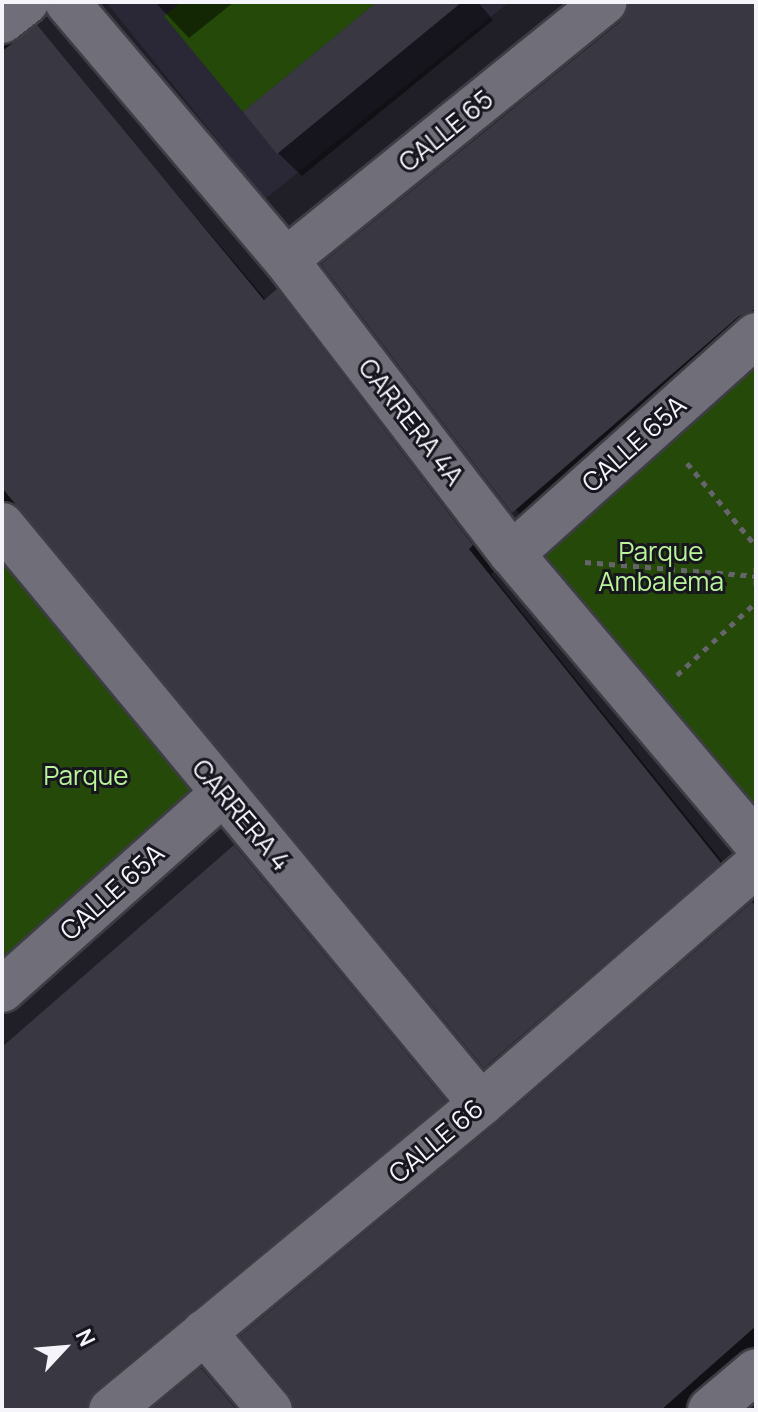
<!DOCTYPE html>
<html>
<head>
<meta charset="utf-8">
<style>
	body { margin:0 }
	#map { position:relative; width:758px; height:1412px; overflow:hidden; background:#201f28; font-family:Manrope,sans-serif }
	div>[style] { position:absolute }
	.built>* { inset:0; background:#2a2736 }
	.green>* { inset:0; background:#244908 }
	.shadow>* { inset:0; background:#0007 }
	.building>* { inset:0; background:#393842 }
	.path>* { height:5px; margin-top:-2.5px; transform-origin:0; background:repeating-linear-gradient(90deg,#66656d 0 6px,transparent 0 12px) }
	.roads { filter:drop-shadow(2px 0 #3d3d44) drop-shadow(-2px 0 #3d3d44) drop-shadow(0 2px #3d3d44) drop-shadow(0 -2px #3d3d44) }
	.street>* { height:44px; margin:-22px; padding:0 22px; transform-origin:22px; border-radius:22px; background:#706e79 }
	span { translate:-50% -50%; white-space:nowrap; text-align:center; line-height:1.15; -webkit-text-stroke:6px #17161f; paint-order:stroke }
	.street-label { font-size:26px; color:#f4f4fa }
	.park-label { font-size:26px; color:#b9f49a }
	.frame { position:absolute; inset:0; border:4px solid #f4f4fa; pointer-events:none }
	.north { position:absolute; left:24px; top:1308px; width:80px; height:80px; -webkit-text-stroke:6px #17161f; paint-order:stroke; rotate:64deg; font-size:22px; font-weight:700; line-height:32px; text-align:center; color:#f4f4fa }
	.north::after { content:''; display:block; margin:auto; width:28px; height:36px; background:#f4f4fa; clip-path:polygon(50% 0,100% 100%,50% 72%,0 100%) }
</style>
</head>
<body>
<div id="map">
	<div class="built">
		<i style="clip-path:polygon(106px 2px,506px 2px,507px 4px,265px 199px)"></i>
	</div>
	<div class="green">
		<i style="clip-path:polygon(181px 2px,377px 2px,243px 112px,164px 16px)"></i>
		<i style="clip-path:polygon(756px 360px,756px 824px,531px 557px)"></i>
		<i style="clip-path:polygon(2px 551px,204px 786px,2px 960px)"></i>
	</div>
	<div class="shadow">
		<i style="clip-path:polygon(155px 2px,234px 2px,189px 38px)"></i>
		<i style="clip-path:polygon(380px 2px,478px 2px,493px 20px,302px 176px,278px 153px)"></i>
		<i style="clip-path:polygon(631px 2px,756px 2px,756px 345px,536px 535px,323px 264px,630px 11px)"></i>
		<i style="clip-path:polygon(37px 28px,266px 300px,277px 292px,300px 315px,496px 570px,491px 574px,743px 887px,509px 1091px,19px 504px,2px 518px,2px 47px)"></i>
		<i style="clip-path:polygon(234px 848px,467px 1125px,123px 1410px,2px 1410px,2px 1049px)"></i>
		<i style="clip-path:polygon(756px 905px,756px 1381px,722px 1410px,294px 1410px,291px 1394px,243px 1336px)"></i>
		<i style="clip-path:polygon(201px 1370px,238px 1410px,153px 1410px)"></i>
	</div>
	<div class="building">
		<i style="clip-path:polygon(377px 2px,462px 2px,277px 154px,243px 112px)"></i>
		<i style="clip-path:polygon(629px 2px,756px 2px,756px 309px,739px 316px,512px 513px,321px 264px,621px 21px)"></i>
		<i style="clip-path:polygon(37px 25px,264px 300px,277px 289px,473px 545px,469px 549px,721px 863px,484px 1068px,2px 488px,2px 51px)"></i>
		<i style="clip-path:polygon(234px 845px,446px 1101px,95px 1391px,87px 1410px,2px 1410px,2px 1047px)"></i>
		<i style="clip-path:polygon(752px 902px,756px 908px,756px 1326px,661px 1410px,294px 1410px,289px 1394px,240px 1336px,497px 1123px)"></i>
		<i style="clip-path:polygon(201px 1368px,237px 1410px,150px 1410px)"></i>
	</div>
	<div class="path">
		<i style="left:687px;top:463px;width:108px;rotate:50.3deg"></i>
		<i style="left:585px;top:562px;width:172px;rotate:4.7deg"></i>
		<i style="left:756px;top:567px;width:21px;rotate:90deg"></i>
		<i style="left:677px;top:675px;width:108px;rotate:-42.7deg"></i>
	</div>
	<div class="roads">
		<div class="street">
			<i style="left:67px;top:2px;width:338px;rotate:49.7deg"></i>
			<i style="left:286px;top:260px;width:371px;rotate:52.5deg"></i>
			<i style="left:512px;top:554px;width:378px;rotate:49.8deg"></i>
			<i style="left:2px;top:21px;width:31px;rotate:-38deg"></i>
			<i style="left:286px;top:260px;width:410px;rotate:-39deg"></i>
			<i style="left:2px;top:525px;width:751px;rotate:50.4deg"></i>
			<i style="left:512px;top:554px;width:328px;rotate:-41.9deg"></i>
			<i style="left:2px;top:990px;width:296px;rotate:-41.7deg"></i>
			<i style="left:204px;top:1332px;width:102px;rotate:49.8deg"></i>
			<i style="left:111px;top:1410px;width:480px;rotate:-39.6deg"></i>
			<i style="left:481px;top:1104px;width:364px;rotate:-41deg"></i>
			<i style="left:710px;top:1410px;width:60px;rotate:-40.3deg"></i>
		</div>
	</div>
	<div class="street-label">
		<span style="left:446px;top:131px;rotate:-39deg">CALLE 65</span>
		<span style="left:411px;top:422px;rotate:52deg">CARRERA 4A</span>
		<span style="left:634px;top:444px;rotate:-42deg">CALLE 65A</span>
		<span style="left:241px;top:815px;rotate:50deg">CARRERA 4</span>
		<span style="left:112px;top:892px;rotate:-42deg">CALLE 65A</span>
		<span style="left:436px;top:1141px;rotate:-40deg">CALLE 66</span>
	</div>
	<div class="park-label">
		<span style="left:661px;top:567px">Parque<br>Ambalema</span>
		<span style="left:86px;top:776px">Parque</span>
	</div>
	<div class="frame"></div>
	<div class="north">N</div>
</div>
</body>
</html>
